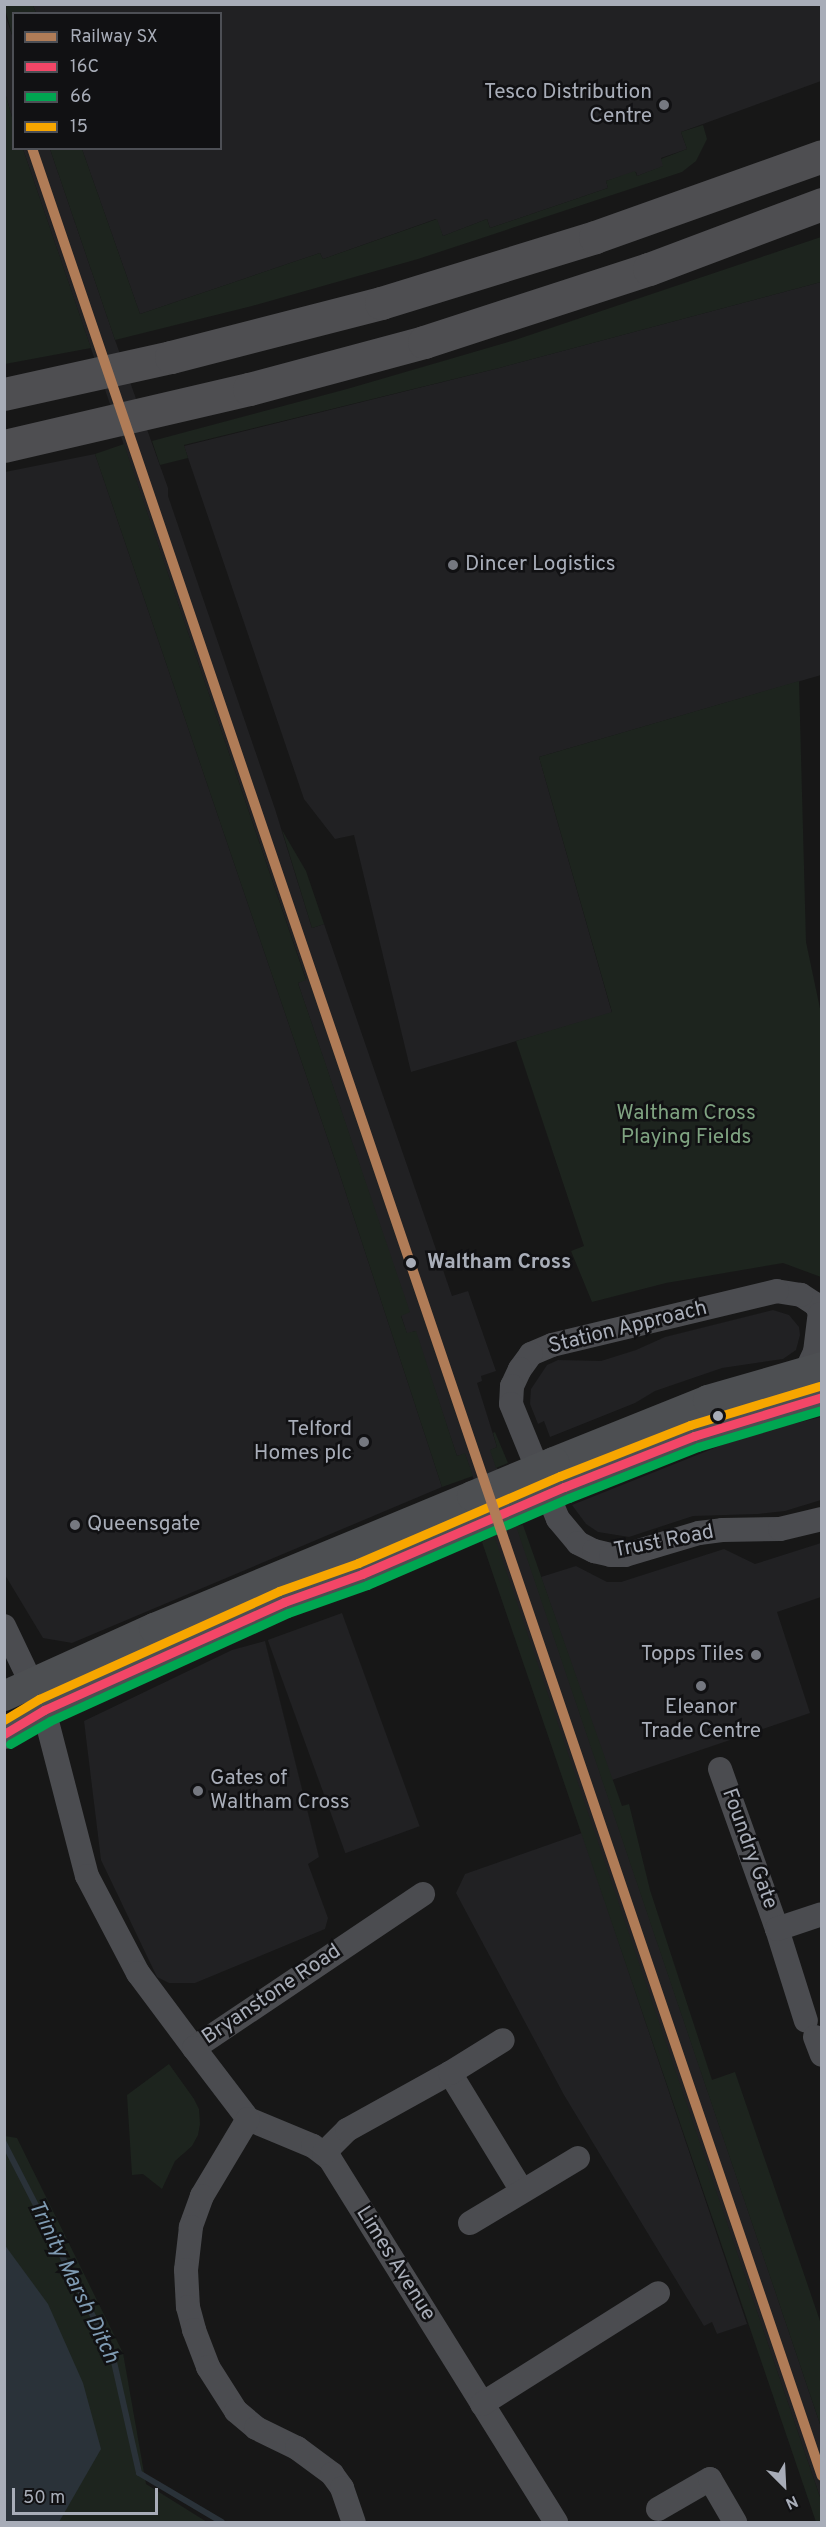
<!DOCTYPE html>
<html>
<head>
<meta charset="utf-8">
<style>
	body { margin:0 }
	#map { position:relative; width:826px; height:2527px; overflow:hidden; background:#171717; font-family:Overpass,sans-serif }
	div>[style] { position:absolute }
	.built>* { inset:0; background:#212123; transform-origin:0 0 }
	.green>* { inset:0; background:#1d241e }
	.water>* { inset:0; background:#2a3239 }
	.stream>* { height:6px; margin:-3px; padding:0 3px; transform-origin:3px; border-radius:3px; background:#2a3239 }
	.minor>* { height:24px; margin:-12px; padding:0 12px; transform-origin:12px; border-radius:12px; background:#4b4c50 }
	.major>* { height:30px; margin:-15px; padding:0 15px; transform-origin:15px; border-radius:15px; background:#4d4f52 }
	.highway>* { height:33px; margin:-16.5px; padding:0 16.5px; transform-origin:16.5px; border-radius:16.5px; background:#4e4e51 }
	.major-bridge>* { height:30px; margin:-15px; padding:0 15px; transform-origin:15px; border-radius:15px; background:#4d4f52 }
	.bus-1>* { height:9px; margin:-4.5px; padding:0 4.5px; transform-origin:4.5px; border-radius:4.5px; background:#f34667 }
	.bus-2>* { height:9px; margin:-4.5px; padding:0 4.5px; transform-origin:4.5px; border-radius:4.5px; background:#00a651 }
	.bus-3>* { height:9px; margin:-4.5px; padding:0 4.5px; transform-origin:4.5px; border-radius:4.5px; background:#f7a600 }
	.rail-1>* { height:10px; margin:-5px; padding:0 5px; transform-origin:5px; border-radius:5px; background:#b07c57 }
	.dots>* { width:16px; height:16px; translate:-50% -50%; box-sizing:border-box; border:3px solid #111113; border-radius:50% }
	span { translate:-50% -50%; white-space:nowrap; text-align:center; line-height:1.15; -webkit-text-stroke:5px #111113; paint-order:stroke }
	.poi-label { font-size:21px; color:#a8adb8 }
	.right { translate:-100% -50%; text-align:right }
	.left { translate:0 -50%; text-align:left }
	.park-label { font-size:21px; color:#7fa381 }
	.stop-label { font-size:21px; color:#a8adb8; font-weight:700 }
	.street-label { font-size:21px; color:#a8adb8 }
	.water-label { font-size:22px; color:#7f9bb3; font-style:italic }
	.frame { position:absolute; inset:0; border:6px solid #a8adb8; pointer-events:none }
	.legend { position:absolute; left:12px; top:12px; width:210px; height:138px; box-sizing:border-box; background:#111113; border:2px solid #4d4f55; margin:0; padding:8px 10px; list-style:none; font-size:18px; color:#a8adb8 }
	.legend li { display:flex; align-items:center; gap:12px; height:30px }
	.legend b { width:30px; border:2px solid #4d4f55 }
	.north { position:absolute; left:754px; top:2455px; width:60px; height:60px; -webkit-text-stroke:4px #111113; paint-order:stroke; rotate:156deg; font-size:16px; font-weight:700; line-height:24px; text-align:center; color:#a8adb8 }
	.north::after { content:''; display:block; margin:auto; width:21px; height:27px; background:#a8adb8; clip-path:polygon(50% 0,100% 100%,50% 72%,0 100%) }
	.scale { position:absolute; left:12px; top:2488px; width:146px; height:27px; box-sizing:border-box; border:3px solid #a8adb8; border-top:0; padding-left:8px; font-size:18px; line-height:21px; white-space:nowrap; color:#a8adb8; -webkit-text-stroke:4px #111113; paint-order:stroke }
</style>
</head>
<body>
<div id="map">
	<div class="built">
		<i style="clip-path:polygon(33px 5px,821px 5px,821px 81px,681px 132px,687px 149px,661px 158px,664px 166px,637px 176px,636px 172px,606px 181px,608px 188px,490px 228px,487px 219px,443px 236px,436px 219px,323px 259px,320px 253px,140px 314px,82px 149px,220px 148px,220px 14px,36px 13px)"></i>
		<i style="clip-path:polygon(4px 11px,13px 38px,13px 120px,5px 93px)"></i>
		<i style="clip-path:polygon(23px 149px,50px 149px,115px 340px,168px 488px,168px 496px,275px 809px,312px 928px,324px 924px,452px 1296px,468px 1291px,496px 1371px,481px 1376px,482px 1381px,477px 1383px,497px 1447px,491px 1450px,821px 2427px,821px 2500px,465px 1454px,457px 1456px,415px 1331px,407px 1334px,401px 1315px,409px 1312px,298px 983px,306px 979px)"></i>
		<i style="clip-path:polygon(821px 282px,821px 675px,539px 757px,612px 1013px,411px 1072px,354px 835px,335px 839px,304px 799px,184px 446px,499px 368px)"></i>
		<i style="clip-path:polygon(95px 454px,337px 1166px,442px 1487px,72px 1643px,43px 1638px,5px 1575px,5px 472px)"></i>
		<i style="clip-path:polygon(773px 1310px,789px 1315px,799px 1327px,800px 1335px,796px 1350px,783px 1359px,722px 1368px,655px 1391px,635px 1403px,550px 1437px,544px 1421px,538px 1424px,530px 1404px,531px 1389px,547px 1365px,558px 1360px,601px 1361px,636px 1350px,665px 1337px)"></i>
		<i style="clip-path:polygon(821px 1417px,821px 1500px,785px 1511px,758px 1514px,693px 1516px,629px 1537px,598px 1532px,586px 1524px,572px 1505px,722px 1445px,776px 1428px)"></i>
		<i style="clip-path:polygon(821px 1543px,821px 1597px,777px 1612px,810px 1713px,612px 1780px,541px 1577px,576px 1566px,607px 1582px,621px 1582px,724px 1549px,755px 1564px)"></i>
		<i style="left:342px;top:1613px;width:227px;height:79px;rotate:70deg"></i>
		<i style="clip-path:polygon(265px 1641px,319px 1857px,308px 1864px,328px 1918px,325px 1929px,195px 1983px,169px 1983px,157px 1977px,101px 1860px,84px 1721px,232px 1650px)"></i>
		<i style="clip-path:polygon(582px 1833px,747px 2324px,717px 2334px,712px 2322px,704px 2326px,564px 2095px,456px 1893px,465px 1874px)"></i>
	</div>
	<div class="green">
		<i style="clip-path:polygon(4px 5px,33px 5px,36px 13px,14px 14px,13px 38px)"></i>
		<i style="clip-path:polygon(5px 93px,13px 120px,14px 148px,23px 149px,91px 348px,5px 364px)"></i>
		<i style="clip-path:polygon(703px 125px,707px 139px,696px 161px,682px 172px,418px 259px,252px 306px,115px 340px,50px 149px,82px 149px,140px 314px,320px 253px,323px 259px,437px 219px,443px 236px,487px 219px,490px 228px,608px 188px,606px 181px,635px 171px,637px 176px,663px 166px,661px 159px,687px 149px,681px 132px)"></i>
		<i style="clip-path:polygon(821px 237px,821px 282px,499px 368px,184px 445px,188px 458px,160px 465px,152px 441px,347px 389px,515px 340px)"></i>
		<i style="clip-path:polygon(124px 444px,306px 980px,298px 983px,410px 1312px,401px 1316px,407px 1333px,416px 1331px,457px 1456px,465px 1453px,473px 1476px,442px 1487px,337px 1166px,95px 454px)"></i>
		<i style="clip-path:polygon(799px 681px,806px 942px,822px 1018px,821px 1277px,783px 1263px,666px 1283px,592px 1302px,571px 1251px,584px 1246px,516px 1041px,612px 1012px,539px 757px)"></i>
		<i style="clip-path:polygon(282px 830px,306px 871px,324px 924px,312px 928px)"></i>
		<i style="clip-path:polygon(495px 1432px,508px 1463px,496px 1468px,490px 1450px,497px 1447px,493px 1433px)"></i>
		<i style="clip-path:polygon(523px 1525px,622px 1806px,629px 1804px,650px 1890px,712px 2080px,735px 2072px,821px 2324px,821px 2427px,516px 1526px)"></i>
		<i style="clip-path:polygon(494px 1535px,821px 2500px,821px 2522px,816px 2522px,482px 1542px)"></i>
		<i style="clip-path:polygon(169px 2064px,194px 2099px,199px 2109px,200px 2124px,198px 2135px,192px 2146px,175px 2161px,162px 2189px,143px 2174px,132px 2175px,127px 2095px)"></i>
		<i style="clip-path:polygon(5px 2136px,17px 2138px,123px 2353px,146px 2484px,207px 2522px,5px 2522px)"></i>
	</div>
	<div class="water">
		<i style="clip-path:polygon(4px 2244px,48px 2304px,83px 2383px,101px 2449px,59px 2522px,5px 2522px)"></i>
	</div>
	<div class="stream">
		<i style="left:4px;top:2143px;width:236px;rotate:62.8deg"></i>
		<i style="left:112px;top:2353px;width:123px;rotate:77.3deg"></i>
		<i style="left:139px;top:2473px;width:96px;rotate:30.6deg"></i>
	</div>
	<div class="minor">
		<i style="left:822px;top:1315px;width:13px;rotate:-122deg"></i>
		<i style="left:815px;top:1304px;width:17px;rotate:-147deg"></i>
		<i style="left:801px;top:1295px;width:24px;rotate:-171deg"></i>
		<i style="left:777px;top:1291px;width:231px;rotate:166.5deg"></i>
		<i style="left:552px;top:1345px;width:23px;rotate:157deg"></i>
		<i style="left:531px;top:1354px;width:19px;rotate:126deg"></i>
		<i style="left:520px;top:1369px;width:19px;rotate:115deg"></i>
		<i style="left:512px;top:1386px;width:18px;rotate:93deg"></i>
		<i style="left:511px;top:1404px;width:124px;rotate:67.8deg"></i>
		<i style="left:558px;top:1519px;width:31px;rotate:50deg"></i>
		<i style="left:578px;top:1543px;width:18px;rotate:27deg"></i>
		<i style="left:594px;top:1551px;width:17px;rotate:13deg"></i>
		<i style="left:611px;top:1555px;width:14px"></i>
		<i style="left:625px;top:1555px;width:77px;rotate:-16.6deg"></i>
		<i style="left:699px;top:1533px;width:23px;rotate:-7deg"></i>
		<i style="left:722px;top:1530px;width:58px;rotate:-1deg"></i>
		<i style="left:780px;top:1529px;width:43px;rotate:-13.4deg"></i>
		<i style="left:806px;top:1371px;width:21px;rotate:-65deg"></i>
		<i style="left:815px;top:1352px;width:38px;rotate:-83deg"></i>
		<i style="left:4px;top:1626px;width:93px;rotate:64.5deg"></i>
		<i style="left:44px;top:1710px;width:171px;rotate:75.5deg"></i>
		<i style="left:87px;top:1876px;width:110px;rotate:62.3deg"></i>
		<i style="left:138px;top:1973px;width:94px;rotate:53.3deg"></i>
		<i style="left:194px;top:2048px;width:276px;rotate:-33.9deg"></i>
		<i style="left:720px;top:1769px;width:170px;rotate:70.4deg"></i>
		<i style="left:777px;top:1929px;width:96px;rotate:72.5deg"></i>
		<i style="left:777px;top:1929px;width:47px;rotate:-18.4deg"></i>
		<i style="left:815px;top:2037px;width:19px;rotate:69deg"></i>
		<i style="left:194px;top:2048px;width:89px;rotate:52.7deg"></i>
		<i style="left:248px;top:2119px;width:70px;rotate:22.6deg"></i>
		<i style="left:313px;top:2146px;width:21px;rotate:37deg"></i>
		<i style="left:330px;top:2159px;width:428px;rotate:58.1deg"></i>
		<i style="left:450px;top:2073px;width:138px;rotate:58.6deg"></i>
		<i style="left:248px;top:2119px;width:90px;rotate:120.9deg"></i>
		<i style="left:202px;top:2196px;width:33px;rotate:110deg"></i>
		<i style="left:191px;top:2227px;width:43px;rotate:96.6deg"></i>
		<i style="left:186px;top:2270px;width:37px;rotate:87deg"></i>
		<i style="left:188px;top:2307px;width:24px;rotate:75deg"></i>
		<i style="left:194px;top:2330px;width:40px;rotate:69deg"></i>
		<i style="left:208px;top:2367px;width:52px;rotate:57.5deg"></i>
		<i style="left:236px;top:2411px;width:26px;rotate:40deg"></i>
		<i style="left:256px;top:2428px;width:46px;rotate:26deg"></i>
		<i style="left:297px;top:2448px;width:44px;rotate:36.6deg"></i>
		<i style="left:332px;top:2474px;width:17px;rotate:54deg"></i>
		<i style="left:342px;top:2488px;width:36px;rotate:71deg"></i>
		<i style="left:324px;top:2153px;width:33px;rotate:-45deg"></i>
		<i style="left:347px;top:2130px;width:118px;rotate:-29deg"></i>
		<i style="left:450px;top:2073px;width:62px;rotate:-31.9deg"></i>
		<i style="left:470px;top:2223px;width:126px;rotate:-31deg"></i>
		<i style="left:482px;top:2404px;width:208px;rotate:-32.2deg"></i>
		<i style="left:658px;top:2509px;width:60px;rotate:-30deg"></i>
		<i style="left:710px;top:2479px;width:50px;rotate:59.8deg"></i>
	</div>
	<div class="major">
		<i style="left:554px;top:1462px;width:166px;rotate:-21.9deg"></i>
		<i style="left:708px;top:1400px;width:119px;rotate:-16.1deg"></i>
		<i style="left:564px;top:1487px;width:179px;rotate:-21deg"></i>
		<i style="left:731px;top:1423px;width:95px;rotate:-15.9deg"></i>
		<i style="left:4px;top:1696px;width:165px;rotate:-24.4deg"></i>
		<i style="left:154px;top:1628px;width:344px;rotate:-22.5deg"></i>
		<i style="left:4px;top:1734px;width:47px;rotate:-31deg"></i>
		<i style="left:44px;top:1710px;width:105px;rotate:-24.9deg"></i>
		<i style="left:139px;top:1666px;width:158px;rotate:-23.8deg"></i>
		<i style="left:284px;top:1602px;width:83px;rotate:-19.7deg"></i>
		<i style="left:362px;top:1574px;width:132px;rotate:-23.7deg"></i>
	</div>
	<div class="highway">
		<i style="left:4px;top:394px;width:171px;rotate:-12.5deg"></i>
		<i style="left:171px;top:357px;width:217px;rotate:-14.4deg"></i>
		<i style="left:381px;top:303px;width:224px;rotate:-17.1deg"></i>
		<i style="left:595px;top:237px;width:241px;rotate:-19.6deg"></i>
		<i style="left:4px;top:446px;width:252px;rotate:-13.1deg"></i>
		<i style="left:249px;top:389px;width:181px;rotate:-15deg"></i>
		<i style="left:424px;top:342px;width:237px;rotate:-18deg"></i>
		<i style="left:649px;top:269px;width:185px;rotate:-20.6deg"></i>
	</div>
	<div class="major-bridge">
		<i style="left:472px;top:1496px;width:89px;rotate:-22.5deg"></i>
		<i style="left:483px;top:1521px;width:88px;rotate:-22.8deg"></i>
	</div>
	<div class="bus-1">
		<i style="left:4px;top:1734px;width:47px;rotate:-31deg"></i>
		<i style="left:44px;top:1710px;width:263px;rotate:-24.2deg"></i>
		<i style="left:284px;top:1602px;width:83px;rotate:-19.7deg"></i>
		<i style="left:362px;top:1574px;width:220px;rotate:-23.3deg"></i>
		<i style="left:564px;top:1487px;width:140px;rotate:-21.4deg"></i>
		<i style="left:694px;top:1436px;width:134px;rotate:-16.9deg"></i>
	</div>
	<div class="bus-2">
		<i style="left:10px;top:1744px;width:46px;rotate:-29.9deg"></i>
		<i style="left:50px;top:1721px;width:261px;rotate:-24.4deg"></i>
		<i style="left:288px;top:1613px;width:84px;rotate:-19.5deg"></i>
		<i style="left:367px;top:1585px;width:220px;rotate:-23.3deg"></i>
		<i style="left:569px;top:1498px;width:139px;rotate:-21.6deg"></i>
		<i style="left:698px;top:1447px;width:129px;rotate:-16.6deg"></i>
	</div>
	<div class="bus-3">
		<i style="left:4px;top:1720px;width:41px;rotate:-31deg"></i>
		<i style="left:39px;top:1699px;width:263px;rotate:-24.2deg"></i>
		<i style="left:279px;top:1591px;width:84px;rotate:-19.5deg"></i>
		<i style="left:358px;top:1563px;width:220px;rotate:-23.3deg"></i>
		<i style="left:560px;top:1476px;width:140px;rotate:-21.4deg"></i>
		<i style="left:690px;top:1425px;width:135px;rotate:-16.8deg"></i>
	</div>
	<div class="rail-1">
		<i style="left:32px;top:148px;width:2458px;rotate:71.26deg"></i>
	</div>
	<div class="dots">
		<i style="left:664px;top:105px;background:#757880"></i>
		<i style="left:453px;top:565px;background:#757880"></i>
		<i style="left:411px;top:1263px;background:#a8adb8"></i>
		<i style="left:718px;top:1416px;background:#a8adb8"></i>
		<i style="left:364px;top:1442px;background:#757880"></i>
		<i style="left:75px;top:1525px;background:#757880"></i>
		<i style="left:756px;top:1655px;background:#757880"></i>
		<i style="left:701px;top:1686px;background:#757880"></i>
		<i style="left:198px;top:1791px;background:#757880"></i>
	</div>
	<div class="poi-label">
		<span class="right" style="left:652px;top:105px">Tesco Distribution<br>Centre</span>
		<span class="left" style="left:465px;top:565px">Dincer Logistics</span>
		<span class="right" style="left:352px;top:1442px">Telford<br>Homes plc</span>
		<span class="left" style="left:87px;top:1525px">Queensgate</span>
		<span class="right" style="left:744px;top:1655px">Topps Tiles</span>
		<span style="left:701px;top:1720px">Eleanor<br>Trade Centre</span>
		<span class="left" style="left:210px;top:1791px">Gates of<br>Waltham Cross</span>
	</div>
	<div class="park-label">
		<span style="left:686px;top:1126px">Waltham Cross<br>Playing Fields</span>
	</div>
	<div class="stop-label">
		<span class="left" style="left:427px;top:1263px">Waltham Cross</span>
	</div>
	<div class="street-label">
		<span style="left:628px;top:1328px;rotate:-14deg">Station Approach</span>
		<span style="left:664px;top:1542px;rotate:-11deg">Trust Road</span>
		<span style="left:749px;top:1849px;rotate:70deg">Foundry Gate</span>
		<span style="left:272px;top:1995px;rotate:-34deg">Bryanstone Road</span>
		<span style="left:395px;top:2264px;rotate:58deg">Limes Avenue</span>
	</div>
	<div class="water-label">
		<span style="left:73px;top:2282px;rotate:64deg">Trinity Marsh Ditch</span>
	</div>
	<div class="frame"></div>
	<ul class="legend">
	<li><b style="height:8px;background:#b07c57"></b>Railway SX</li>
	<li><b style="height:8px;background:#f34667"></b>16C</li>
	<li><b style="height:8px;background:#00a651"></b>66</li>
	<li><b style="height:8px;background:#f7a600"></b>15</li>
	</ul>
	<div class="north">N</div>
	<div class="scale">50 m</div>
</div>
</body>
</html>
